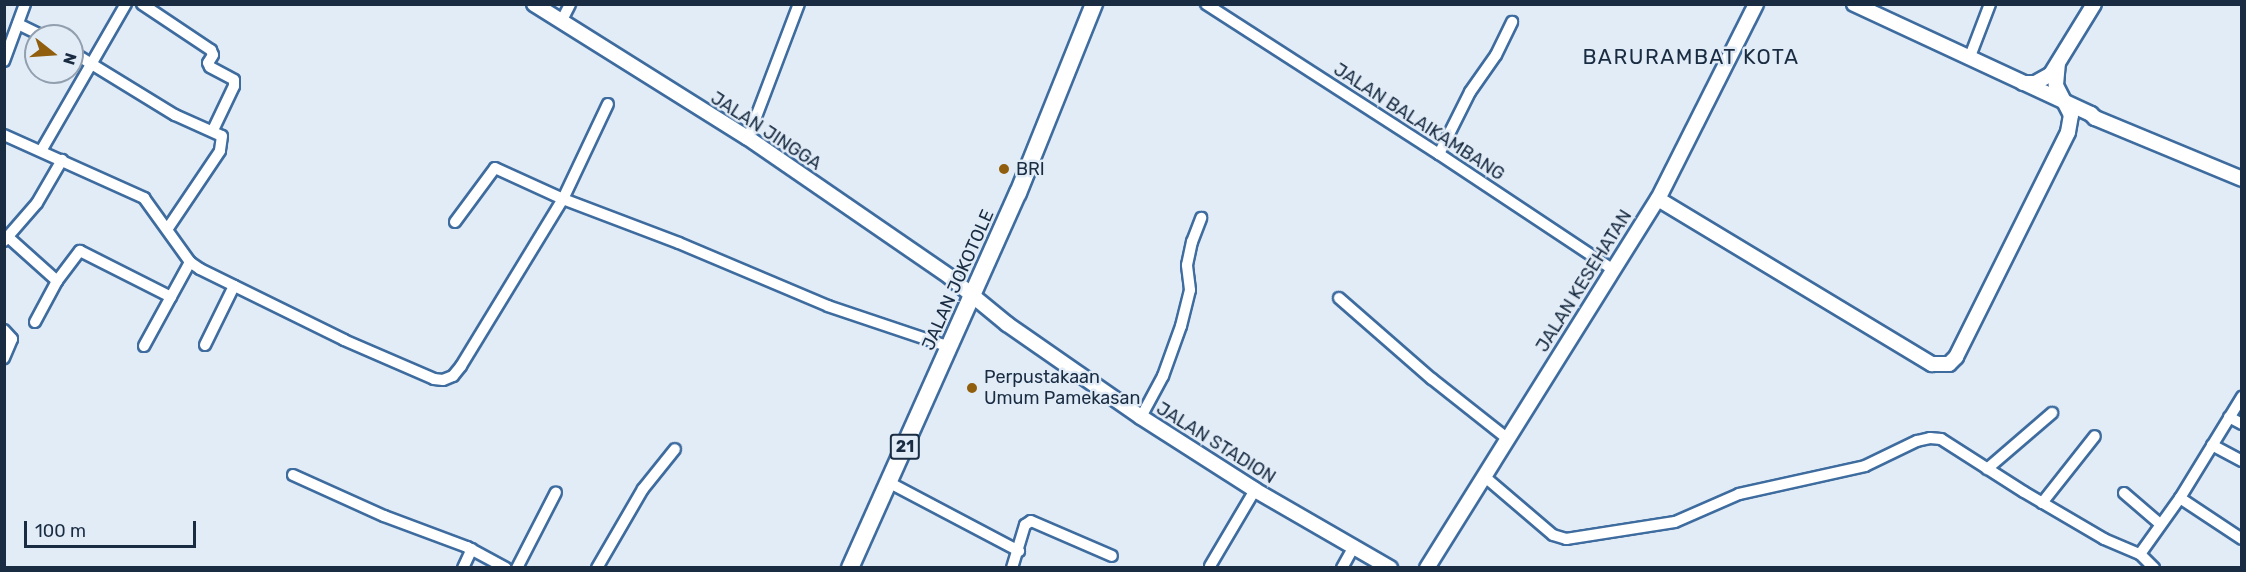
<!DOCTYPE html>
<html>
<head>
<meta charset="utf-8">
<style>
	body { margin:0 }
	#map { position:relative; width:2246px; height:572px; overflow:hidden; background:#e2ecf7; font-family:Rubik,sans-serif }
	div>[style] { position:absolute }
	.roads { filter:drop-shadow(2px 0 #3e6c9f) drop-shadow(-2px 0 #3e6c9f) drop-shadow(0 2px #3e6c9f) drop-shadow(0 -2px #3e6c9f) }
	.minor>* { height:10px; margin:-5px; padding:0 5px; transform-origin:5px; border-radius:5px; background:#fff }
	.major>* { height:14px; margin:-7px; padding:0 7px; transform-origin:7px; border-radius:7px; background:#fff }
	.highway>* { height:16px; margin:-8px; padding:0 8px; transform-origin:8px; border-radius:8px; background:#fff }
	.dots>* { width:16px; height:16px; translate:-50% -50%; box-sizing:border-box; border:3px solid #e2ecf7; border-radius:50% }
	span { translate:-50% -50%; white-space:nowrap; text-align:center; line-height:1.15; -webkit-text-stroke:5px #e2ecf7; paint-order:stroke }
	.shield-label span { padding:2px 4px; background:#e2ecf7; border:2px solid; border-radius:4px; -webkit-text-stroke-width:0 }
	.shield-label { font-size:16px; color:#192c42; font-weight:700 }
	.street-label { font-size:18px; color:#192c42 }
	.poi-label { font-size:18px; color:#192c42 }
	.left { translate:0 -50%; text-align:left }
	.quarter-label { font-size:21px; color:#192c42; letter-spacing:1.5px }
	.frame { position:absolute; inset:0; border:6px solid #192c42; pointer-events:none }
	.north { position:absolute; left:24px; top:24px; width:60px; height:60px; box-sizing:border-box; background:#e2ecf7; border:2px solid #929faf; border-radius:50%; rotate:107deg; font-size:16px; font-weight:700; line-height:24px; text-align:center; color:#192c42 }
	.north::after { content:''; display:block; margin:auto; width:21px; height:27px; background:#905e0c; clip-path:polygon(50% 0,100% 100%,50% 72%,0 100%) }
	.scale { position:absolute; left:24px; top:521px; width:172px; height:27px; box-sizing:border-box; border:3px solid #192c42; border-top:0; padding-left:8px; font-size:18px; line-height:21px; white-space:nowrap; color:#192c42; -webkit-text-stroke:4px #e2ecf7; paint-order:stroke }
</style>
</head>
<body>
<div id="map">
	<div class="roads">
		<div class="minor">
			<i style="left:142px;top:4px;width:83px;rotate:33.7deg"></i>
			<i style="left:211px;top:50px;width:5px;rotate:68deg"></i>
			<i style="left:213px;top:55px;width:9px;rotate:122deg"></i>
			<i style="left:208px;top:63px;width:4px;rotate:63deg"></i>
			<i style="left:210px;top:67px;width:27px;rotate:28deg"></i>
			<i style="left:234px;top:80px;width:6px;rotate:90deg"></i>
			<i style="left:234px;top:86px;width:49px;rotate:115.5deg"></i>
			<i style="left:1206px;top:4px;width:277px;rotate:32.8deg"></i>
			<i style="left:1439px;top:154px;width:208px;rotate:33.6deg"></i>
			<i style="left:561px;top:22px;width:20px;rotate:-63deg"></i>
			<i style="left:18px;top:24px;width:28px;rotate:26deg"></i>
			<i style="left:72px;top:52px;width:121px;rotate:31.5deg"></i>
			<i style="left:175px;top:115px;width:51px;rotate:24.1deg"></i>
			<i style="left:222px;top:136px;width:15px;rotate:98deg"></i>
			<i style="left:220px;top:151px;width:93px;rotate:124deg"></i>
			<i style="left:1969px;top:59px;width:59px;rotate:-69.1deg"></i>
			<i style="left:4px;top:61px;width:61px;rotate:-69.8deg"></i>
			<i style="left:4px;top:135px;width:154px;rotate:24.2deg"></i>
			<i style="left:144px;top:198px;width:79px;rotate:54.3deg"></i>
			<i style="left:190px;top:262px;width:12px;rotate:35deg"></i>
			<i style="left:200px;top:269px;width:161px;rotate:26.2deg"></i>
			<i style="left:344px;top:340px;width:98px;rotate:23.4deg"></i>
			<i style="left:434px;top:379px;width:9px;rotate:6deg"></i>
			<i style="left:443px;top:380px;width:11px;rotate:-22deg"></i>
			<i style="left:453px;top:376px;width:13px;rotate:-51deg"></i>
			<i style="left:461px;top:366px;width:196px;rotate:-58.6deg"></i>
			<i style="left:563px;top:199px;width:124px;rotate:20.8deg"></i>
			<i style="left:679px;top:243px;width:162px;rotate:22.9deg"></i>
			<i style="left:828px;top:306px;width:129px;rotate:18.6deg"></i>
			<i style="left:748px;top:138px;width:143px;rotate:-69.2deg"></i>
			<i style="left:41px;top:151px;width:170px;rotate:-60deg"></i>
			<i style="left:1439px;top:154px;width:69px;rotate:-63.4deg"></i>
			<i style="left:1470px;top:92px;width:45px;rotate:-54.9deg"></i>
			<i style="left:1496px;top:55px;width:37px;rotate:-64deg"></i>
			<i style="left:455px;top:222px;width:67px;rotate:-53.5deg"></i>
			<i style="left:495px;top:168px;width:75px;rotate:24.5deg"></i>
			<i style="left:563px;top:199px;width:105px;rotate:-64.7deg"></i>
			<i style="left:8px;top:237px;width:66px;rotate:41.9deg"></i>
			<i style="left:4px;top:241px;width:50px;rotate:-49deg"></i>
			<i style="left:37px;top:203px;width:50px;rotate:-59.8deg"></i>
			<i style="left:1339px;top:298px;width:123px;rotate:41.1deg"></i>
			<i style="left:1432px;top:379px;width:97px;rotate:38.3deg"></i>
			<i style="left:35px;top:322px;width:47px;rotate:-61.8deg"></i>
			<i style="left:57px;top:281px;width:38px;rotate:-53deg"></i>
			<i style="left:80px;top:251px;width:102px;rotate:26.8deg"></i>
			<i style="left:4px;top:330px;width:12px;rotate:48deg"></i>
			<i style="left:12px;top:339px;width:21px;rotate:113deg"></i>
			<i style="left:205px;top:345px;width:66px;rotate:-63.8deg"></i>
			<i style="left:144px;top:346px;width:96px;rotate:-61.3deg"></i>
			<i style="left:1141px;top:417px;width:47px;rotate:-61.8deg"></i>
			<i style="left:1163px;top:376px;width:53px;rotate:-70.2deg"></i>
			<i style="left:1181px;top:326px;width:37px;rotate:-76deg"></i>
			<i style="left:1190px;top:290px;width:25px;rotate:-97deg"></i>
			<i style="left:1187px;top:265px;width:24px;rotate:-78deg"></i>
			<i style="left:1192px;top:242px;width:26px;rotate:-69deg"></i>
			<i style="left:2229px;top:417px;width:15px;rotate:28deg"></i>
			<i style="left:2212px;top:445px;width:34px;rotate:28deg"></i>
			<i style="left:1987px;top:469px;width:86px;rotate:-40.7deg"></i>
			<i style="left:293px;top:475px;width:100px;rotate:24.3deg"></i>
			<i style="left:384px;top:516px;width:89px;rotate:20.5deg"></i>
			<i style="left:467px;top:547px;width:44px;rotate:28.3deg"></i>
			<i style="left:1485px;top:477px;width:89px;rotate:40.5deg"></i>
			<i style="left:1553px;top:535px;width:14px;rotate:17deg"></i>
			<i style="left:1566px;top:539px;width:110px;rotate:-8.9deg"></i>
			<i style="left:1675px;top:522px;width:70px;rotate:-23.6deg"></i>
			<i style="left:1739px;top:494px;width:129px;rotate:-12.5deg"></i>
			<i style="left:1865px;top:466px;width:58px;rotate:-25.7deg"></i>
			<i style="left:1917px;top:441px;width:13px;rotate:-13deg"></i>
			<i style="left:1930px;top:438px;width:11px;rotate:5deg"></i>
			<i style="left:1941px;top:439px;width:98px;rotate:32.6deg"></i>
			<i style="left:2024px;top:492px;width:93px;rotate:30.4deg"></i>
			<i style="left:2104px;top:539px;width:39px;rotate:23deg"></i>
			<i style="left:2140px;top:554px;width:20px;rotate:45deg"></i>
			<i style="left:890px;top:483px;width:146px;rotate:27.8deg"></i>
			<i style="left:2124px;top:493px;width:48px;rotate:40.7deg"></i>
			<i style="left:2180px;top:498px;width:74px;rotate:33.5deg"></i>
			<i style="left:2042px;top:503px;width:85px;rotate:-51.7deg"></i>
			<i style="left:2140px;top:554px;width:69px;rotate:-54.5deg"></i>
			<i style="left:2180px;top:498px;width:119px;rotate:-58.5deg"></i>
			<i style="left:1210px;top:566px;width:88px;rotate:-59.4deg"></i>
			<i style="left:463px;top:568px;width:21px;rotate:-65deg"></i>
			<i style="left:517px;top:568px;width:85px;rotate:-62.8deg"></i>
			<i style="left:597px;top:568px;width:91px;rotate:-59.8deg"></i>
			<i style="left:643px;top:489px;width:51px;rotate:-51.3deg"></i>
			<i style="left:1012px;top:568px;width:45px;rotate:-73.2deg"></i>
			<i style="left:1025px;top:525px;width:7px;rotate:-34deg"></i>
			<i style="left:1031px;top:521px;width:88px;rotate:23.4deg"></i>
			<i style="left:1342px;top:568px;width:25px;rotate:-61deg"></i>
		</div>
		<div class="major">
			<i style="left:534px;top:4px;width:252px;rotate:32.1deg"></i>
			<i style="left:748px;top:138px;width:245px;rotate:34.5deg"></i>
			<i style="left:950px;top:277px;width:74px;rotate:39.5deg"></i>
			<i style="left:1007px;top:324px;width:163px;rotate:34.8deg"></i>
			<i style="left:1141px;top:417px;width:135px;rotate:32.6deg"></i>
			<i style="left:1255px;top:490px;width:156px;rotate:30deg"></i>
			<i style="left:1854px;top:4px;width:261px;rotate:24.9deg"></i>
			<i style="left:2091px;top:114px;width:6px;rotate:45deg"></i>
			<i style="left:2095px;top:118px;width:159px;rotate:22.5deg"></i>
			<i style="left:2023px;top:83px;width:12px"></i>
			<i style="left:2035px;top:83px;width:18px;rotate:-29deg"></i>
			<i style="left:2051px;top:74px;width:82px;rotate:-58.4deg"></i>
			<i style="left:1658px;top:199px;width:320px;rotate:31.1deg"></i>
			<i style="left:1932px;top:364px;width:17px"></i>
			<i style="left:1949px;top:364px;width:10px;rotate:-45deg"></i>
			<i style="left:1956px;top:357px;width:251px;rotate:-63.5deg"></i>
			<i style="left:2068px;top:132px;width:17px;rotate:-80deg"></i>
			<i style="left:2071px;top:115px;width:34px;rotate:-117deg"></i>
			<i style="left:2056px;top:85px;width:21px;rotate:-85deg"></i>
			<i style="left:1427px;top:568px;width:435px;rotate:-58deg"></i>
			<i style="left:1658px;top:199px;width:218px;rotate:-63.3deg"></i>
		</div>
		<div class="highway">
			<i style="left:850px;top:568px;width:411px;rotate:-65.9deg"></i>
			<i style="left:1018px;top:193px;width:204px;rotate:-68.1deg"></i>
		</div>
	</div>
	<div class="dots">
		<i style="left:1004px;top:169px;background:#905e0c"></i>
		<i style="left:972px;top:388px;background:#905e0c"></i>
	</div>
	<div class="shield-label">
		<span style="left:905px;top:447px">21</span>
	</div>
	<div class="street-label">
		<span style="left:1419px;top:122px;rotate:33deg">JALAN BALAIKAMBANG</span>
		<span style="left:766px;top:131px;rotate:33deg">JALAN JINGGA</span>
		<span style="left:958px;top:280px;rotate:-66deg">JALAN JOKOTOLE</span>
		<span style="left:1584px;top:281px;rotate:-58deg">JALAN KESEHATAN</span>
		<span style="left:1216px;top:443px;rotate:32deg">JALAN STADION</span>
	</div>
	<div class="poi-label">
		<span class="left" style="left:1016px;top:169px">BRI</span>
		<span class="left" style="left:984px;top:388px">Perpustakaan<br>Umum Pamekasan</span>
	</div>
	<div class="quarter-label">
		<span style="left:1691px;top:57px">BARURAMBAT KOTA</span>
	</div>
	<div class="frame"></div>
	<div class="north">N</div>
	<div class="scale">100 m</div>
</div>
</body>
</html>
